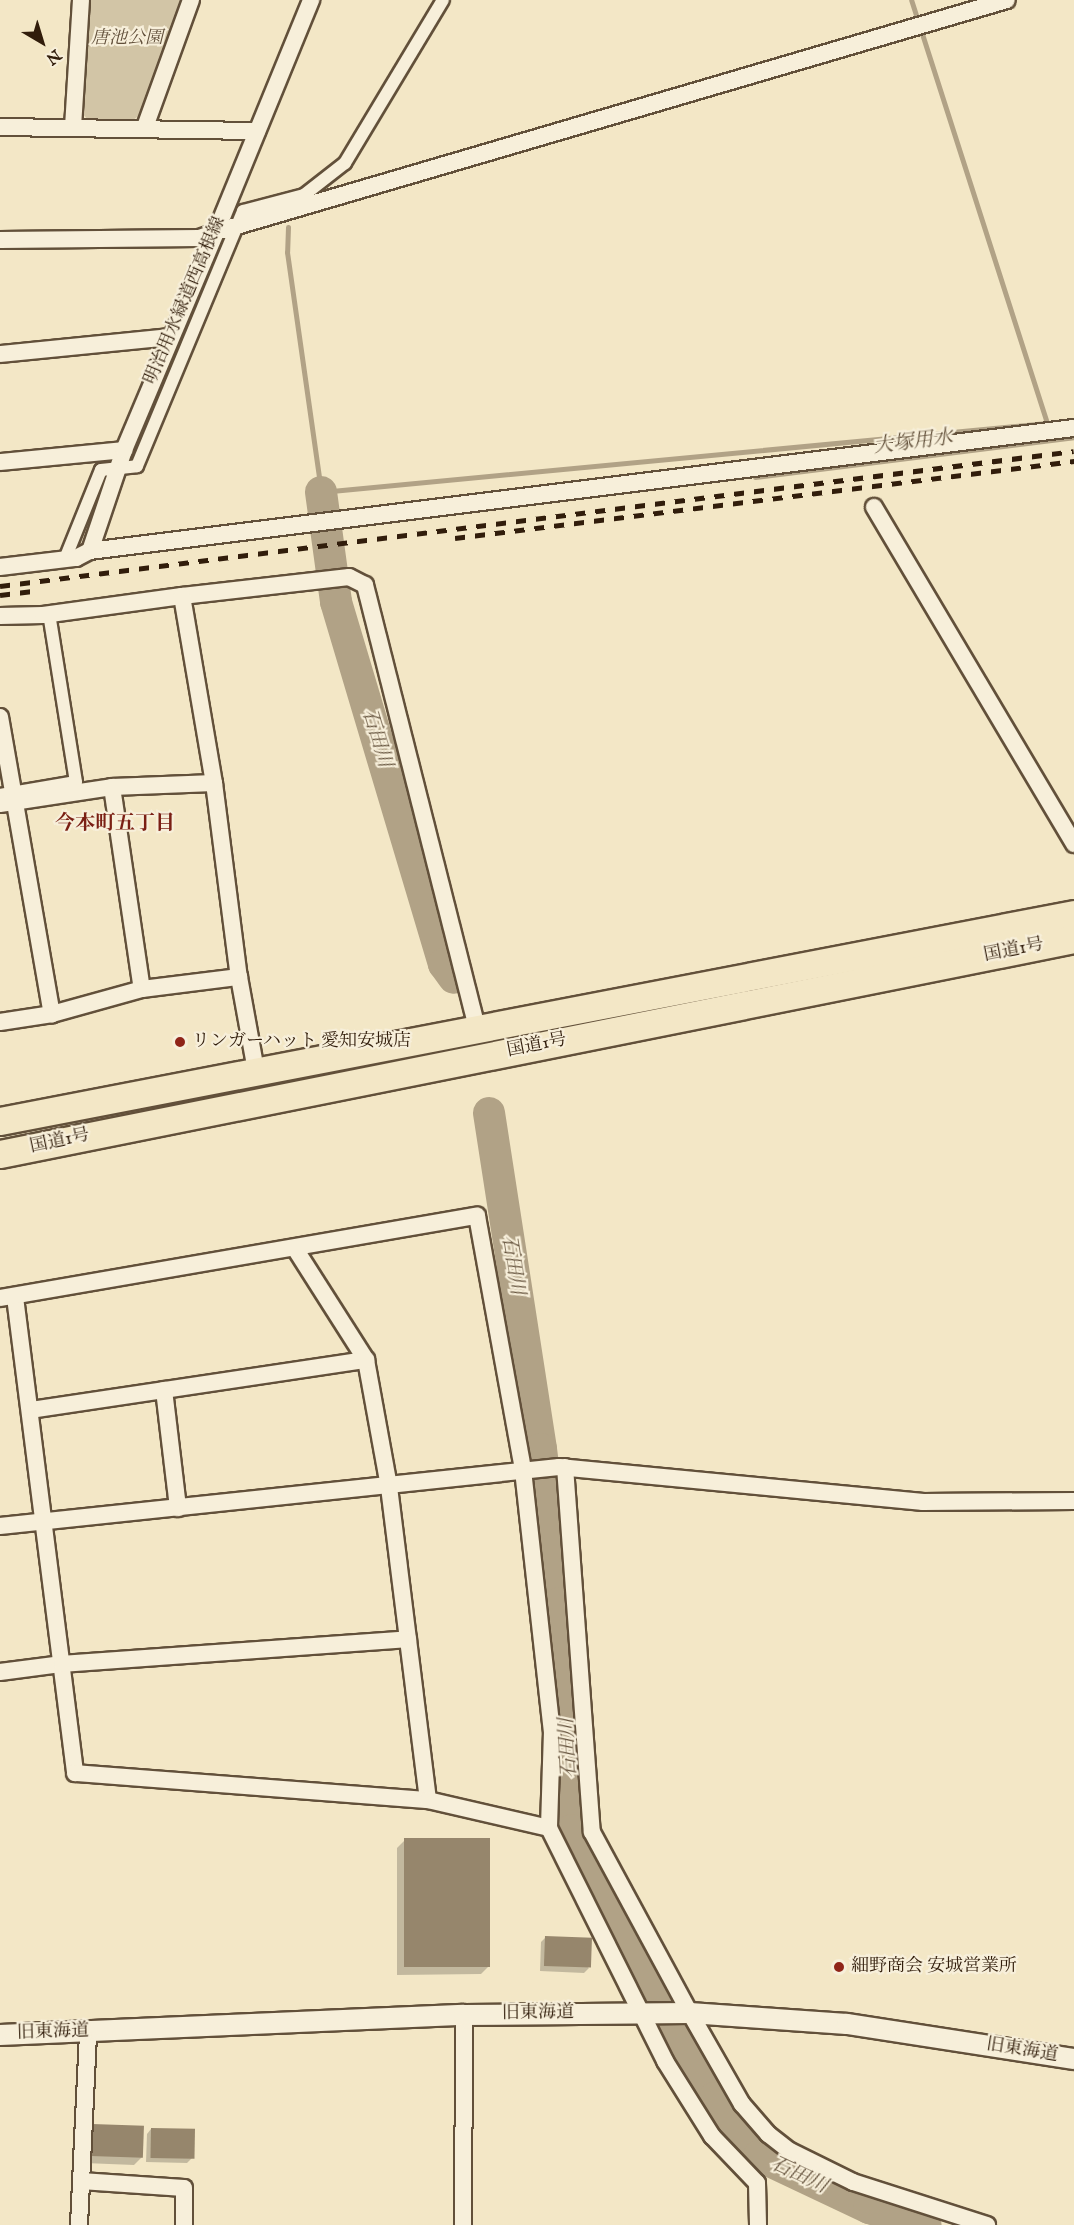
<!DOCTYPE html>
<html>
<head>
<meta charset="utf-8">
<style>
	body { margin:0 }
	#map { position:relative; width:1074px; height:2225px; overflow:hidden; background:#f3e7c6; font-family:"IM FELL English","Noto Serif JP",serif }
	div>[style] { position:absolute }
	.green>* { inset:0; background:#d2c5a6 }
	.shadow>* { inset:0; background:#0003 }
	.stream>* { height:5px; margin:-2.5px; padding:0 2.5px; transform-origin:2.5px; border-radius:2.5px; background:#b1a286 }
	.river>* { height:32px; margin:-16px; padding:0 16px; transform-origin:16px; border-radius:16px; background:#b1a286 }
	.building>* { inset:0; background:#96866c; transform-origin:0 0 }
	.roads { filter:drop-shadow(2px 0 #62503a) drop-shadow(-2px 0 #62503a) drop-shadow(0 2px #62503a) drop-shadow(0 -2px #62503a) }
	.pedestrian>* { height:12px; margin:-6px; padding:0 6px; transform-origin:6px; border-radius:6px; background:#f7efda }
	.minor>* { height:16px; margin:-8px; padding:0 8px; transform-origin:8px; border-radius:8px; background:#f7efda }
	.tertiary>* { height:20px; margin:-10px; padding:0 10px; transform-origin:10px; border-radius:10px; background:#f7efda }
	.trunk>* { height:27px; margin:-13.5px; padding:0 13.5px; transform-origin:13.5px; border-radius:13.5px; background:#f3e7c6 }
	.rail>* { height:4.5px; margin-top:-2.25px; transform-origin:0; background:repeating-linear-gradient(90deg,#311d0b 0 10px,transparent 0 20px) }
	.dots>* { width:16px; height:16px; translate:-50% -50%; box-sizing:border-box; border:3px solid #f7efda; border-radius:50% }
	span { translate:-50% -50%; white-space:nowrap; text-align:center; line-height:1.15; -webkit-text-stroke:4.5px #f7efda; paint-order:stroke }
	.park-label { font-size:18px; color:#614f3a; font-style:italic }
	.street-label { font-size:18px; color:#311d0b }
	.poi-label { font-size:18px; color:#311d0b }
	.left { translate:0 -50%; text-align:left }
	.water-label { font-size:20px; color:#64523c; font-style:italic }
	.neighbourhood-label { font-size:20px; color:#7a1f14; font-weight:700 }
	.north { position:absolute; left:12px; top:12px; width:60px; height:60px; -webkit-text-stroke:4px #f7efda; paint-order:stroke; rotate:142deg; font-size:16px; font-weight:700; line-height:24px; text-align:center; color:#311d0b }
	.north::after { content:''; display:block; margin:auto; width:21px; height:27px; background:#311d0b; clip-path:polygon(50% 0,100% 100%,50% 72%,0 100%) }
</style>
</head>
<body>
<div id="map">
	<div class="green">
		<i style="clip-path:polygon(90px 0,182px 0,140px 115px,133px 120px,88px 120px,83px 114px)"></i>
	</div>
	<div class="shadow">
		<i style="clip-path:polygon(404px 1841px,489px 1966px,481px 1974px,397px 1975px,397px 1848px)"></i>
		<i style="clip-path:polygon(546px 1937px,589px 1968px,584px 1973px,540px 1971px,541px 1942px)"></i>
		<i style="clip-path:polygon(93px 2126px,142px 2157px,134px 2165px,84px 2163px,85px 2133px)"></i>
		<i style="clip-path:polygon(151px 2129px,192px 2158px,187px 2163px,146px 2162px,147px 2134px)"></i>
	</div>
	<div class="stream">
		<i style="left:288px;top:227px;width:25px;rotate:92deg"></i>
		<i style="left:287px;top:252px;width:242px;rotate:81.9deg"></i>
		<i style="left:321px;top:492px;width:729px;rotate:-5.43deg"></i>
		<i style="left:1047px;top:423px;width:444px;rotate:-107.8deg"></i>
		<i style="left:755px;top:477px;width:321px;rotate:-7.1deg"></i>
	</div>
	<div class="river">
		<i style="left:321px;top:492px;width:111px;rotate:82.2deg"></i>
		<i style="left:336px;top:602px;width:378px;rotate:73.4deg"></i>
		<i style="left:444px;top:964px;width:17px;rotate:54deg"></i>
		<i style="left:489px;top:1113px;width:340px;rotate:81.2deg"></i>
		<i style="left:541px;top:1449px;width:155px;rotate:83deg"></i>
		<i style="left:560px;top:1603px;width:227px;rotate:87deg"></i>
		<i style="left:572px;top:1830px;width:238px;rotate:62.8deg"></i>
		<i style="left:681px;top:2042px;width:65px;rotate:59.5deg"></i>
		<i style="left:714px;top:2098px;width:73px;rotate:52.2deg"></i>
		<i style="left:759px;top:2156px;width:122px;rotate:25.3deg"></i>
		<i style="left:869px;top:2208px;width:59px;rotate:16.6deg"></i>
	</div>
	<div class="building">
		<i style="left:490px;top:1838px;width:129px;height:86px;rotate:90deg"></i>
		<i style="left:545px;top:1936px;width:47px;height:30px;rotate:2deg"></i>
		<i style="left:92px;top:2124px;width:52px;height:32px;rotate:2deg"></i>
		<i style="left:151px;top:2128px;width:44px;height:30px;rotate:1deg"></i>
	</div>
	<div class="roads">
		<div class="pedestrian">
			<i style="left:65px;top:559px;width:96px;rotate:-68deg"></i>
			<i style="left:101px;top:470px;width:36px;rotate:-6deg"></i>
			<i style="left:137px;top:466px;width:276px;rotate:-67.4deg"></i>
			<i style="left:243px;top:211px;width:63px;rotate:-14.7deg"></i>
			<i style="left:304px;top:195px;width:52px;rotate:-38deg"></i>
			<i style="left:345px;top:163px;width:190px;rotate:-59deg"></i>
			<i style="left:0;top:795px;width:77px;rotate:-9.7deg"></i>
			<i style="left:76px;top:782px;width:170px;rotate:-99.1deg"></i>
		</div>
		<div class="minor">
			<i style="left:0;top:127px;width:257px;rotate:0.9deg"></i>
			<i style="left:73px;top:127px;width:127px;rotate:-86.4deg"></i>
			<i style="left:145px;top:127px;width:135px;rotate:-70.1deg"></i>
			<i style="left:0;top:240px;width:199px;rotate:-0.6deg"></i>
			<i style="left:199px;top:238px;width:18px;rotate:-19deg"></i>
			<i style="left:216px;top:232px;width:251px;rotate:-67.7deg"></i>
			<i style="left:0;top:354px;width:171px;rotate:-5.7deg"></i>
			<i style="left:0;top:462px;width:125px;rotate:-5.5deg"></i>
			<i style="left:874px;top:507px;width:392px;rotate:59.3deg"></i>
			<i style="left:90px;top:551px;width:992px;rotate:-7.13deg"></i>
			<i style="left:0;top:567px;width:77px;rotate:-6.8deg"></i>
			<i style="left:76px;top:558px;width:16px;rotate:-27deg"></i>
			<i style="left:90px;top:551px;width:107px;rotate:-71.4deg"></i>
			<i style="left:124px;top:450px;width:237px;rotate:-67.1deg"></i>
			<i style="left:216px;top:232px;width:824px;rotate:-16.35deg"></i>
			<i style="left:182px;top:596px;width:168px;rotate:-6.5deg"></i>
			<i style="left:349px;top:577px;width:18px;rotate:27deg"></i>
			<i style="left:365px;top:585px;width:458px;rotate:75.8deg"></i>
			<i style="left:0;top:616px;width:43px;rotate:-1.3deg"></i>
			<i style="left:43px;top:615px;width:140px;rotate:-7.8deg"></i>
			<i style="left:182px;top:596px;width:190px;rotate:80.3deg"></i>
			<i style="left:214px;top:783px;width:196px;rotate:82.7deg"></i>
			<i style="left:239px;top:977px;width:96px;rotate:79.7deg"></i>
			<i style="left:0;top:717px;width:302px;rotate:80.1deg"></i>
			<i style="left:112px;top:787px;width:204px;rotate:81.6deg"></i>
			<i style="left:0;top:804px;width:113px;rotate:-8.6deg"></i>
			<i style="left:112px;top:787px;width:102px;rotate:-2.2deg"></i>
			<i style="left:0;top:1022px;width:53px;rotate:-8.7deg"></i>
			<i style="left:52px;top:1014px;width:93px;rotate:-15.5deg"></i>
			<i style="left:142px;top:989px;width:98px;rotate:-7.1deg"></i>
			<i style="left:296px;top:1250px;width:130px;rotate:57.5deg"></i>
			<i style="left:366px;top:1360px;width:129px;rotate:79.7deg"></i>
			<i style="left:389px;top:1487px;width:315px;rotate:82.9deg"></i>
			<i style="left:15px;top:1297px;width:480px;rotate:82.8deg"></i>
			<i style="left:75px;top:1773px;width:354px;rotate:4.4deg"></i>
			<i style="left:428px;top:1800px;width:124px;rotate:13deg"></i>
			<i style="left:549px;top:1828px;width:260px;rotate:63.5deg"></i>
			<i style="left:665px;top:2061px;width:89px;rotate:57.9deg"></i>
			<i style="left:712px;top:2136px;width:65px;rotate:46.2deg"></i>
			<i style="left:757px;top:2183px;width:42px;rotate:88.6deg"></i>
			<i style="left:0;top:1298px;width:484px;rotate:-9.8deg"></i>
			<i style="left:477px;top:1216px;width:258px;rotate:79.7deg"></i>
			<i style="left:523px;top:1470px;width:263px;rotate:83.7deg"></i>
			<i style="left:552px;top:1731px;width:97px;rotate:91.8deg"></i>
			<i style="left:164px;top:1390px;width:119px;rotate:83.2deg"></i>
			<i style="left:31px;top:1410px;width:339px;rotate:-8.5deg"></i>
			<i style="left:565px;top:1467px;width:366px;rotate:85.8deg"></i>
			<i style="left:592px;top:1832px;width:206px;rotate:61.6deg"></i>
			<i style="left:690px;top:2013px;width:105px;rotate:60.3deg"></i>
			<i style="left:742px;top:2104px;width:40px;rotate:49deg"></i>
			<i style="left:768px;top:2134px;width:28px;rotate:38deg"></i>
			<i style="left:790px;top:2151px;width:70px;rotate:26.2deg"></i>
			<i style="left:853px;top:2182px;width:141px;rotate:17.8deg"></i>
			<i style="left:0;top:1526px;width:562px;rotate:-6.03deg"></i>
			<i style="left:559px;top:1467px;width:366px;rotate:5.5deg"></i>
			<i style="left:923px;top:1502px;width:151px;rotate:-0.4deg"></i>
			<i style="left:0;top:1672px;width:63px;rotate:-7.4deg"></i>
			<i style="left:62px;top:1664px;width:347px;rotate:-4.1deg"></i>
			<i style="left:81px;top:2181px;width:103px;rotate:3.9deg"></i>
			<i style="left:184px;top:2188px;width:37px;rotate:90deg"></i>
			<i style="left:79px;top:2225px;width:193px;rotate:-87.3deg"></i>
			<i style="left:463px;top:2225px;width:210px;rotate:-89.7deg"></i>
		</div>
		<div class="tertiary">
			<i style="left:0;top:2035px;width:464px;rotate:-2.5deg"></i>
			<i style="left:464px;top:2015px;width:226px;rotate:-0.5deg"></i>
			<i style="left:690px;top:2013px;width:157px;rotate:4deg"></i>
			<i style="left:847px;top:2024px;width:230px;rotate:8.8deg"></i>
		</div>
		<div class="trunk">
			<i style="left:0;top:1121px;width:1094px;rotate:-10.91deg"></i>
			<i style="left:0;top:1154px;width:1095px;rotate:-11.32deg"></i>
		</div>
	</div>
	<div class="rail">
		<i style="left:455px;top:538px;width:624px;rotate:-7.09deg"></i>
		<i style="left:0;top:586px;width:1082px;rotate:-7.16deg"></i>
		<i style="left:0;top:595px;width:35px;rotate:-7deg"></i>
	</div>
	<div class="dots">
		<i style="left:180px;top:1042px;background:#8f2418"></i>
		<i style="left:839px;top:1967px;background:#8f2418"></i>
	</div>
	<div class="park-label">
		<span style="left:127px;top:39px">唐池公園</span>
	</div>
	<div class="street-label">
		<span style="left:186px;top:301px;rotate:-67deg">明治用水緑道西高根線</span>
		<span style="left:1014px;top:951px;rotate:-11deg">国道1号</span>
		<span style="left:537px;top:1046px;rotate:-11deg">国道1号</span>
		<span style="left:60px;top:1142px;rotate:-12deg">国道1号</span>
		<span style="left:538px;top:2014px;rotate:-1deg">旧東海道</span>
		<span style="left:53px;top:2033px;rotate:-2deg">旧東海道</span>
		<span style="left:1022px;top:2051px;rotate:9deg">旧東海道</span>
	</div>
	<div class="poi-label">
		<span class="left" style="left:192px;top:1042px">リンガーハット 愛知安城店</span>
		<span class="left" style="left:851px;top:1967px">細野商会 安城営業所</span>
	</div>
	<div class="water-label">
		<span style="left:913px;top:442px;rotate:-7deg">大塚用水</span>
		<span style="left:377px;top:738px;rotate:73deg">石田川</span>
		<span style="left:513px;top:1265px;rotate:81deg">石田川</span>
		<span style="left:568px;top:1748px;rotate:-93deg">石田川</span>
		<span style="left:799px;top:2175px;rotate:25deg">石田川</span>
	</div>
	<div class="neighbourhood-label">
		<span style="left:115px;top:823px">今本町五丁目</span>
	</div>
	<div class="north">N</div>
</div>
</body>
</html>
